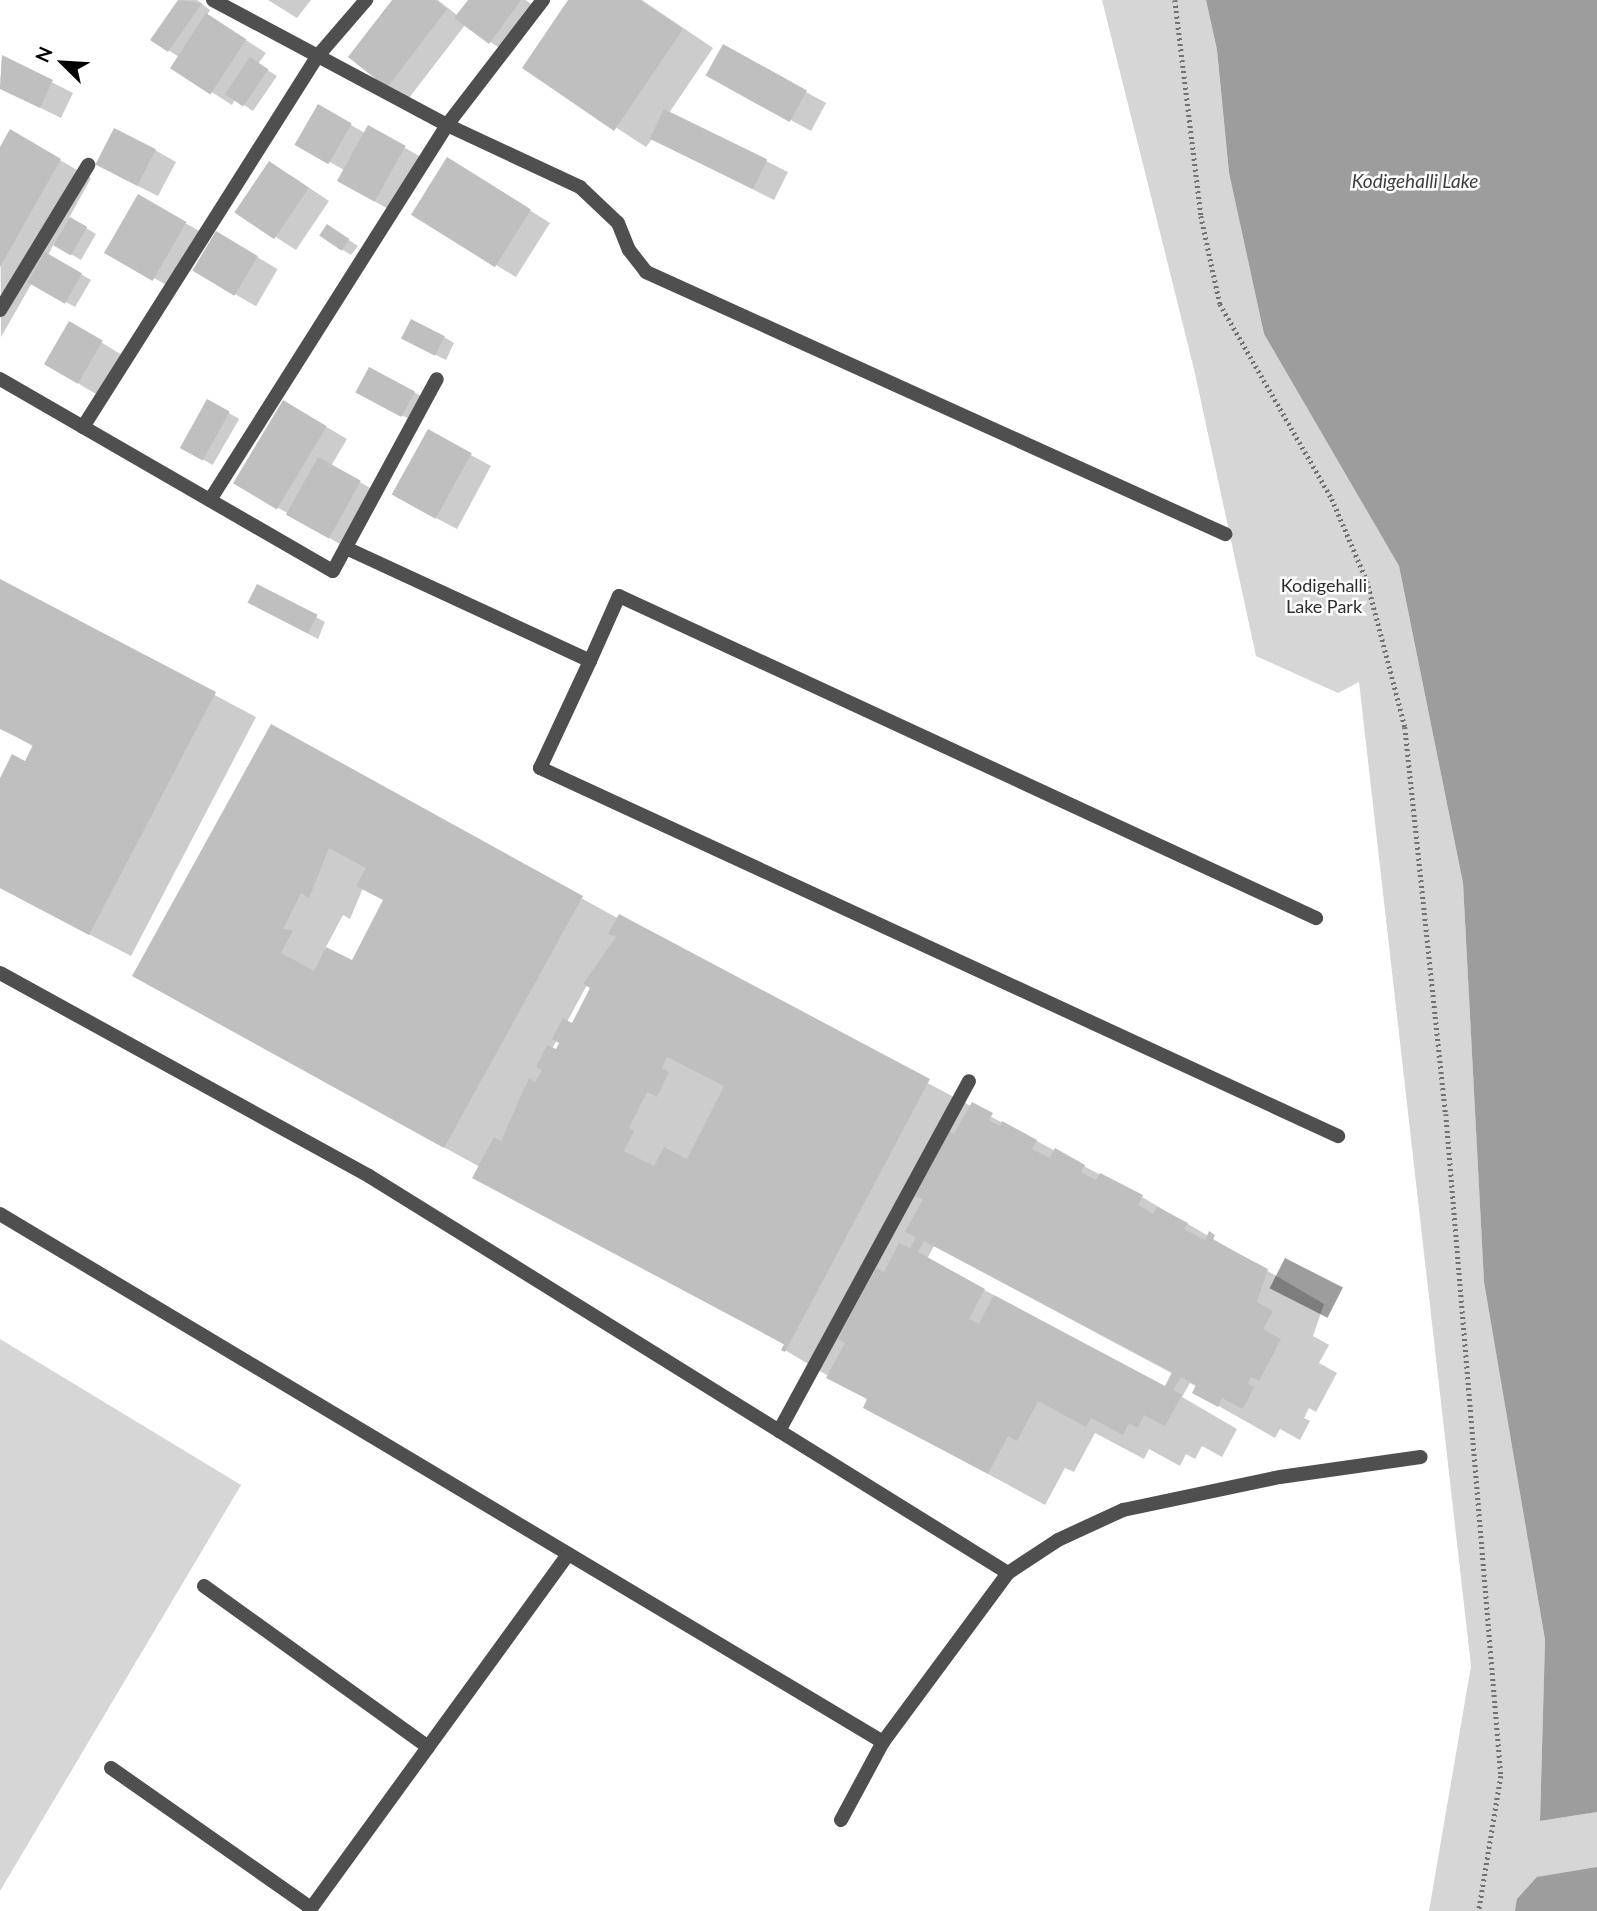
<!DOCTYPE html>
<html>
<head>
<meta charset="utf-8">
<style>
	body { margin:0 }
	#map { position:relative; width:1597px; height:1911px; overflow:hidden; background:#fff; font-family:Lato,sans-serif }
	div>[style] { position:absolute }
	.green>* { inset:0; background:#d6d6d6 }
	.water>* { inset:0; background:#9d9d9d; transform-origin:0 0 }
	.shadow>* { inset:0; background:#0003; transform-origin:0 0 }
	.building>* { inset:0; background:#bfbfbf; transform-origin:0 0 }
	.path>* { height:4.5px; margin-top:-2.25px; transform-origin:0; background:repeating-linear-gradient(90deg,#717171 0 2px,transparent 0 5.5px) }
	.street>* { height:14px; margin:-7px; padding:0 7px; transform-origin:7px; border-radius:7px; background:#4f4f4f }
	span { translate:-50% -50%; white-space:nowrap; text-align:center; line-height:1.15; -webkit-text-stroke:5px #fff; paint-order:stroke }
	.park-label { font-size:18px; color:#2d2d2d }
	.water-label { font-size:19px; color:#3e3e3e; font-style:italic }
	.north { position:absolute; left:28px; top:28px; width:70px; height:70px; -webkit-text-stroke:5px #fff; paint-order:stroke; rotate:294deg; font-size:19px; font-weight:700; line-height:28px; text-align:center; color:#000 }
	.north::after { content:''; display:block; margin:auto; width:24px; height:32px; background:#000; clip-path:polygon(50% 0,100% 100%,50% 72%,0 100%) }
</style>
</head>
<body>
<div id="map">
	<div class="green">
		<i style="clip-path:polygon(1102px 0,1206px 0,1217px 50px,1229px 173px,1264px 334px,1399px 566px,1463px 883px,1484px 1281px,1545px 1640px,1540px 1821px,1597px 1812px,1597px 1911px,1429px 1911px,1471px 1666px,1359px 682px,1338px 693px,1256px 656px,1194px 369px)"></i>
		<i style="clip-path:polygon(0 1339px,241px 1485px,0 1891px)"></i>
	</div>
	<div class="water">
		<i style="clip-path:polygon(1206px 0,1597px 0,1597px 1812px,1540px 1821px,1545px 1640px,1484px 1282px,1463px 883px,1399px 566px,1264px 334px,1229px 173px,1217px 50px)"></i>
		<i style="left:1285px;top:1258px;width:65px;height:34px;rotate:27deg"></i>
		<i style="clip-path:polygon(1597px 1867px,1597px 1911px,1515px 1911px,1517px 1899px,1537px 1877px)"></i>
	</div>
	<div class="shadow">
		<i style="clip-path:polygon(180px 0,197px 0,210px 10px,207px 15px,266px 53px,258px 64px,277px 76px,253px 111px,235px 99px,232px 105px,172px 67px,179px 57px,153px 40px)"></i>
		<i style="clip-path:polygon(268px 0,311px 0,297px 18px)"></i>
		<i style="clip-path:polygon(394px 0,438px 0,458px 16px,470px 0,526px 0,542px 12px,510px 55px,465px 25px,409px 98px,388px 86px)"></i>
		<i style="clip-path:polygon(570px 0,642px 0,713px 48px,669px 113px,788px 172px,774px 200px,652px 139px,646px 147px,525px 68px)"></i>
		<i style="clip-path:polygon(2px 57px,73px 93px,61px 118px,0 88px)"></i>
		<i style="clip-path:polygon(728px 86px,806px 92px,826px 103px,811px 131px)"></i>
		<i style="clip-path:polygon(319px 107px,365px 133px,369px 127px,426px 160px,395px 213px,338px 180px,344px 170px,298px 144px)"></i>
		<i style="clip-path:polygon(11px 132px,91px 178px,69px 218px,96px 234px,81px 260px,54px 244px,48px 255px,91px 280px,75px 307px,32px 283px,1px 337px,0 151px)"></i>
		<i style="clip-path:polygon(155px 150px,176px 162px,158px 196px,118px 176px)"></i>
		<i style="clip-path:polygon(469px 172px,550px 223px,516px 277px,496px 265px)"></i>
		<i style="clip-path:polygon(290px 175px,329px 201px,296px 250px,237px 212px)"></i>
		<i style="left:138px;top:197px;width:79px;height:63px;rotate:29deg"></i>
		<i style="clip-path:polygon(337px 232px,358px 246px,351px 255px,341px 249px)"></i>
		<i style="left:217px;top:234px;width:70px;height:43px;rotate:30deg"></i>
		<i style="left:69px;top:323px;width:63px;height:47px;rotate:31deg"></i>
		<i style="clip-path:polygon(444px 337px,454px 343px,446px 360px,413px 344px)"></i>
		<i style="clip-path:polygon(414px 392px,424px 398px,413px 421px,368px 398px)"></i>
		<i style="left:208px;top:401px;width:36px;height:53px;rotate:30deg"></i>
		<i style="clip-path:polygon(284px 402px,347px 439px,331px 466px,381px 494px,350px 550px,236px 483px)"></i>
		<i style="clip-path:polygon(471px 455px,491px 466px,457px 529px,415px 507px)"></i>
		<i style="clip-path:polygon(0 581px,256px 717px,131px 956px,0 888px,0 782px,26px 763px,34px 747px,0 727px)"></i>
		<i style="clip-path:polygon(259px 608px,316px 617px,325px 622px,318px 639px)"></i>
		<i style="clip-path:polygon(evenodd,272px 727px,619px 919px,1142px 1197px,1324px 1304px,1313px 1336px,1329px 1345px,1319px 1363px,1337px 1373px,1316px 1412px,1309px 1408px,1304px 1418px,1310px 1421px,1300px 1440px,1280px 1429px,1275px 1438px,1194px 1392px,1197px 1387px,1190px 1383px,1182px 1397px,1237px 1429px,1222px 1457px,1202px 1446px,1195px 1459px,1186px 1454px,1180px 1466px,1149px 1449px,1144px 1459px,1095px 1433px,1074px 1472px,1065px 1468px,1045px 1505px,865px 1407px,869px 1400px,783px 1349px,785px 1345px,475px 1177px,480px 1167px,175px 999px,272px 727px,363px 888px,385px 901px,352px 963px,325px 949px,343px 915px,350px 919px,363px 888px,272px 727px,587px 985px,592px 988px,572px 1025px,567px 1022px,587px 985px,272px 727px,557px 1040px,561px 1043px,557px 1052px,552px 1049px,557px 1040px,272px 727px,934px 1246px,1173px 1374px,1165px 1388px,927px 1259px,934px 1246px)"></i>
	</div>
	<div class="building">
		<i style="clip-path:polygon(178px 0,202px 3px,168px 52px,150px 40px)"></i>
		<i style="clip-path:polygon(392px 0,435px 0,447px 9px,387px 88px,348px 57px)"></i>
		<i style="clip-path:polygon(468px 0,521px 0,489px 44px,454px 18px)"></i>
		<i style="clip-path:polygon(568px 0,640px 0,683px 29px,614px 131px,522px 68px)"></i>
		<i style="left:206px;top:13px;width:48px;height:66px;rotate:33deg"></i>
		<i style="left:723px;top:44px;width:96px;height:36px;rotate:29deg"></i>
		<i style="clip-path:polygon(2px 55px,53px 80px,40px 108px,0 89px)"></i>
		<i style="left:250px;top:57px;width:22px;height:45px;rotate:34deg"></i>
		<i style="left:318px;top:104px;width:39px;height:47px;rotate:30deg"></i>
		<i style="left:664px;top:109px;width:115px;height:33px;rotate:26deg"></i>
		<i style="left:368px;top:125px;width:43px;height:64px;rotate:29deg"></i>
		<i style="left:114px;top:128px;width:47px;height:41px;rotate:27deg"></i>
		<i style="clip-path:polygon(10px 129px,61px 159px,0 267px,0 147px)"></i>
		<i style="left:447px;top:157px;width:99px;height:68px;rotate:32deg"></i>
		<i style="left:269px;top:161px;width:48px;height:62px;rotate:34deg"></i>
		<i style="left:138px;top:194px;width:56px;height:68px;rotate:30deg"></i>
		<i style="left:70px;top:217px;width:20px;height:33px;rotate:30deg"></i>
		<i style="left:327px;top:224px;width:27px;height:14px;rotate:34deg"></i>
		<i style="left:216px;top:231px;width:49px;height:46px;rotate:31deg"></i>
		<i style="left:45px;top:252px;width:43px;height:35px;rotate:30deg"></i>
		<i style="left:411px;top:319px;width:38px;height:22px;rotate:27deg"></i>
		<i style="left:69px;top:321px;width:39px;height:50px;rotate:30deg"></i>
		<i style="left:369px;top:367px;width:52px;height:29px;rotate:28deg"></i>
		<i style="left:207px;top:399px;width:26px;height:56px;rotate:29deg"></i>
		<i style="left:283px;top:400px;width:51px;height:97px;rotate:31deg"></i>
		<i style="left:428px;top:429px;width:50px;height:75px;rotate:29deg"></i>
		<i style="left:318px;top:457px;width:49px;height:66px;rotate:29deg"></i>
		<i style="clip-path:polygon(0 579px,216px 692px,89px 935px,0 888px,0 778px,12px 754px,25px 761px,33px 745px,0 729px)"></i>
		<i style="left:257px;top:584px;width:68px;height:21px;rotate:27deg"></i>
		<i style="clip-path:polygon(evenodd,271px 724px,583px 896px,444px 1148px,132px 976px,271px 724px,329px 848px,366px 868px,356px 886px,383px 900px,352px 960px,326px 947px,314px 971px,281px 953px,293px 930px,283px 929px,301px 893px,309px 898px,329px 848px)"></i>
		<i style="clip-path:polygon(evenodd,619px 914px,930px 1079px,785px 1352px,781px 1350px,784px 1344px,472px 1178px,494px 1137px,501px 1141px,529px 1078px,535px 1082px,542px 1070px,536px 1067px,547px 1045px,556px 1049px,559px 1043px,552px 1039px,563px 1018px,572px 1023px,590px 988px,583px 984px,616px 937px,608px 934px,619px 914px,667px 1057px,724px 1086px,687px 1159px,664px 1147px,654px 1166px,624px 1151px,634px 1131px,629px 1128px,647px 1092px,657px 1097px,669px 1072px,662px 1068px,667px 1057px)"></i>
		<i style="clip-path:polygon(evenodd,972px 1102px,993px 1113px,989px 1120px,1000px 1126px,1002px 1121px,1037px 1140px,1032px 1149px,1050px 1158px,1055px 1148px,1085px 1165px,1081px 1172px,1096px 1180px,1100px 1173px,1143px 1195px,1138px 1205px,1153px 1214px,1157px 1207px,1188px 1223px,1184px 1229px,1205px 1240px,1209px 1231px,1215px 1235px,1213px 1240px,1268px 1269px,1257px 1302px,1273px 1311px,1263px 1329px,1281px 1339px,1259px 1381px,1251px 1377px,1248px 1384px,1254px 1387px,1243px 1409px,1222px 1398px,1218px 1407px,1192px 1393px,1196px 1385px,1181px 1377px,1173px 1390px,1182px 1395px,1165px 1426px,1144px 1415px,1138px 1428px,1129px 1423px,1123px 1435px,1091px 1418px,1086px 1427px,1038px 1401px,1017px 1441px,1008px 1436px,988px 1474px,863px 1408px,867px 1399px,826px 1378px,845px 1343px,838px 1339px,876px 1268px,884px 1272px,899px 1243px,910px 1248px,916px 1237px,905px 1232px,923px 1199px,915px 1196px,949px 1131px,954px 1134px,972px 1102px,924px 1241px,1172px 1372px,1165px 1386px,994px 1295px,979px 1324px,969px 1319px,985px 1289px,918px 1252px,924px 1241px)"></i>
	</div>
	<div class="path">
		<i style="left:1175px;top:0;width:218px;rotate:83.1deg"></i>
		<i style="left:1201px;top:216px;width:90px;rotate:77.8deg"></i>
		<i style="left:1220px;top:304px;width:225px;rotate:60.1deg"></i>
		<i style="left:1332px;top:499px;width:89px;rotate:66.9deg"></i>
		<i style="left:1367px;top:581px;width:151px;rotate:75.4deg"></i>
		<i style="left:1405px;top:727px;width:389px;rotate:84deg"></i>
		<i style="left:1446px;top:1114px;width:664px;rotate:85.25deg"></i>
		<i style="left:1501px;top:1776px;width:137px;rotate:99.3deg"></i>
	</div>
	<div class="street">
		<i style="left:213px;top:0;width:265px;rotate:28.1deg"></i>
		<i style="left:447px;top:125px;width:158px;rotate:-52.5deg"></i>
		<i style="left:0;top:310px;width:170px;rotate:-58.7deg"></i>
		<i style="left:0;top:379px;width:384px;rotate:30deg"></i>
		<i style="left:333px;top:571px;width:218px;rotate:-61.6deg"></i>
		<i style="left:83px;top:427px;width:436px;rotate:-57.7deg"></i>
		<i style="left:316px;top:58px;width:77px;rotate:-49.2deg"></i>
		<i style="left:210px;top:500px;width:444px;rotate:-57.7deg"></i>
		<i style="left:447px;top:125px;width:147px;rotate:25deg"></i>
		<i style="left:580px;top:187px;width:52px;rotate:43.5deg"></i>
		<i style="left:618px;top:223px;width:29px;rotate:68deg"></i>
		<i style="left:629px;top:250px;width:28px;rotate:52deg"></i>
		<i style="left:646px;top:272px;width:636px;rotate:24.35deg"></i>
		<i style="left:346px;top:548px;width:269px;rotate:24.8deg"></i>
		<i style="left:590px;top:661px;width:71px;rotate:-66deg"></i>
		<i style="left:619px;top:596px;width:768px;rotate:24.8deg"></i>
		<i style="left:590px;top:661px;width:118px;rotate:115deg"></i>
		<i style="left:540px;top:768px;width:879px;rotate:24.76deg"></i>
		<i style="left:0;top:973px;width:421px;rotate:28.8deg"></i>
		<i style="left:369px;top:1176px;width:752px;rotate:31.85deg"></i>
		<i style="left:1008px;top:1573px;width:60px;rotate:-33.4deg"></i>
		<i style="left:1058px;top:1540px;width:72px;rotate:-24.8deg"></i>
		<i style="left:1123px;top:1510px;width:160px;rotate:-11.9deg"></i>
		<i style="left:1280px;top:1477px;width:142px;rotate:-8.1deg"></i>
		<i style="left:0;top:1214px;width:1029px;rotate:30.88deg"></i>
		<i style="left:779px;top:1431px;width:398px;rotate:-61.5deg"></i>
		<i style="left:204px;top:1586px;width:276px;rotate:35.7deg"></i>
		<i style="left:111px;top:1768px;width:244px;rotate:35deg"></i>
		<i style="left:841px;top:1820px;width:89px;rotate:-61.7deg"></i>
		<i style="left:883px;top:1742px;width:210px;rotate:-53.5deg"></i>
		<i style="left:309px;top:1911px;width:441px;rotate:-54deg"></i>
	</div>
	<div class="park-label">
		<span style="left:1324px;top:596px">Kodigehalli<br>Lake Park</span>
	</div>
	<div class="water-label">
		<span style="left:1415px;top:181px">Kodigehalli Lake</span>
	</div>
	<div class="north">N</div>
</div>
</body>
</html>
